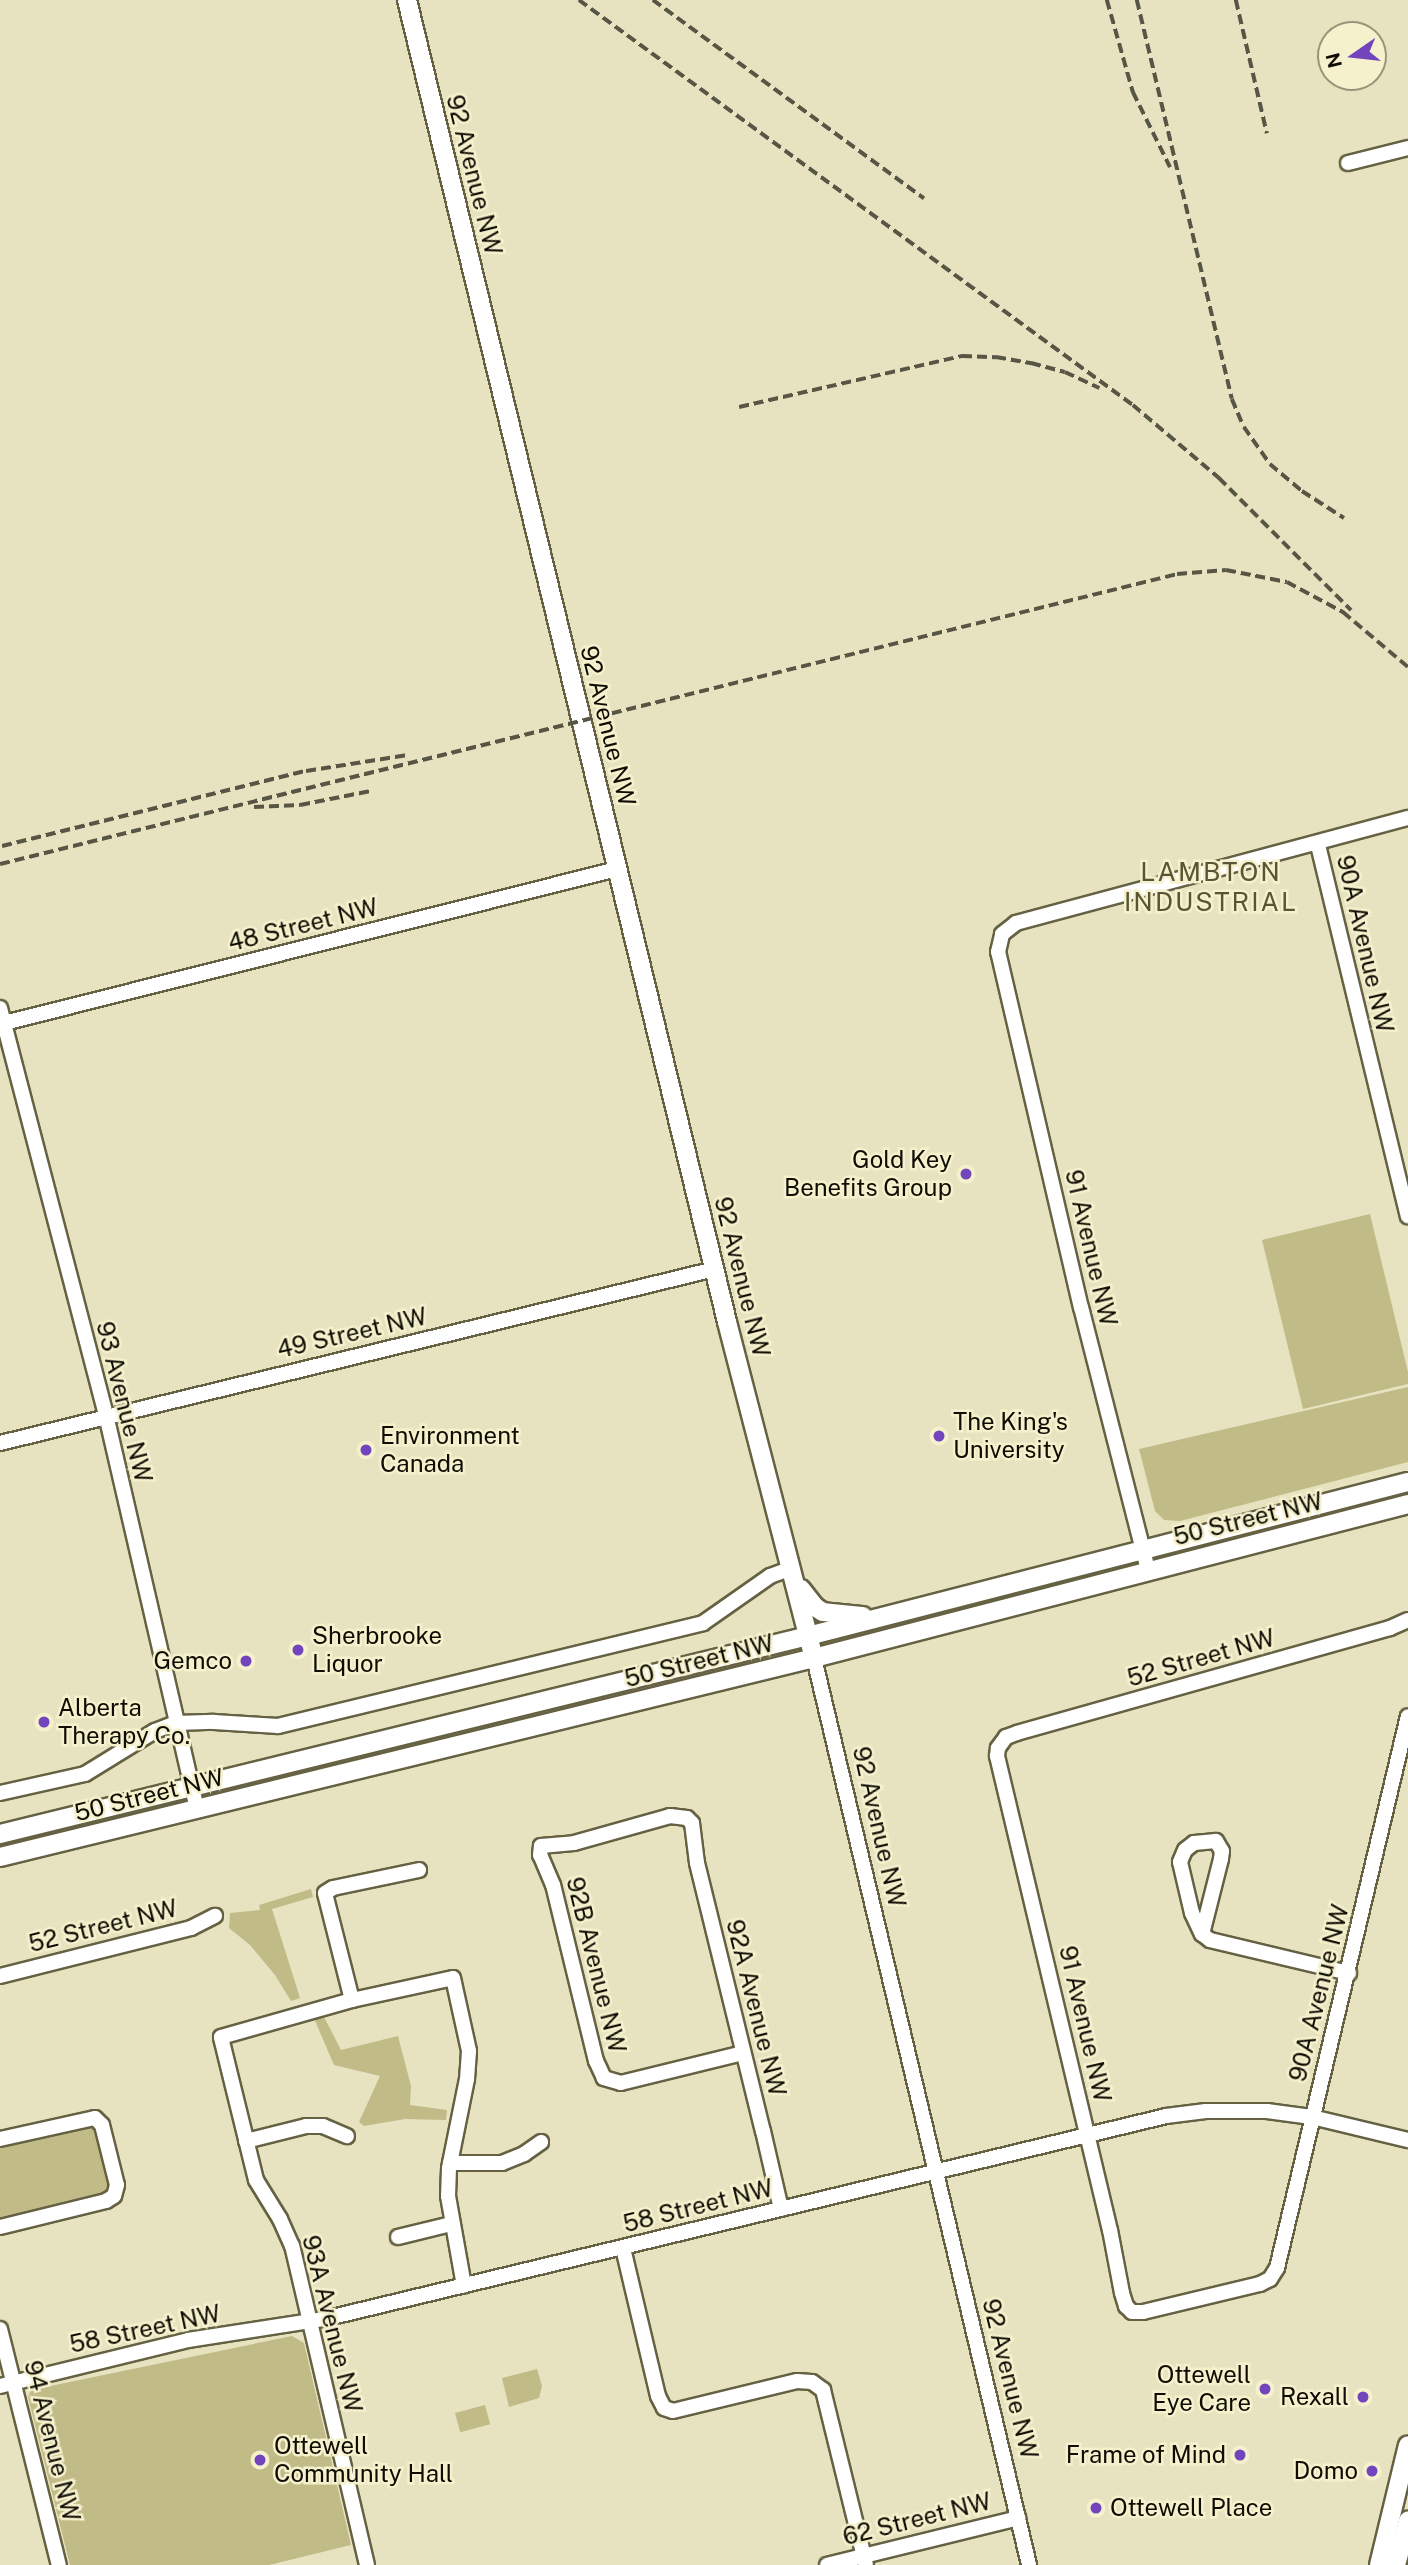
<!DOCTYPE html>
<html>
<head>
<meta charset="utf-8">
<style>
	body { margin:0 }
	#map { position:relative; width:1408px; height:2565px; overflow:hidden; background:#e7e3c0; font-family:"Public Sans",sans-serif }
	div>[style] { position:absolute }
	.green>* { inset:0; background:#c1bb87; transform-origin:0 0 }
	.roads { filter:drop-shadow(2px 0 #656142) drop-shadow(-2px 0 #656142) drop-shadow(0 2px #656142) drop-shadow(0 -2px #656142) }
	.minor>* { height:14px; margin:-7px; padding:0 7px; transform-origin:7px; border-radius:7px; background:#fff }
	.major>* { height:18px; margin:-9px; padding:0 9px; transform-origin:9px; border-radius:9px; background:#fff }
	.rail>* { height:3.5px; margin-top:-1.75px; transform-origin:0; background:repeating-linear-gradient(90deg,#575543 0 10px,transparent 0 15px) }
	.dots>* { width:19px; height:19px; translate:-50% -50%; box-sizing:border-box; border:4px solid #f5f1cd; border-radius:50% }
	span { translate:-50% -50%; white-space:nowrap; text-align:center; line-height:1.15; -webkit-text-stroke:5px #f5f1cd; paint-order:stroke }
	.street-label { font-size:24px; color:#0e0c03 }
	.poi-label { font-size:24px; color:#0e0c03 }
	.right { translate:-100% -50%; text-align:right }
	.left { translate:0 -50%; text-align:left }
	.neighbourhood-label { font-size:26px; color:#585435; letter-spacing:2px }
	.north { position:absolute; left:1317px; top:21px; width:70px; height:70px; box-sizing:border-box; background:#f5f1cd; border:2px solid #99957c; border-radius:50%; rotate:256deg; font-size:19px; font-weight:700; line-height:28px; text-align:center; color:#0e0c03 }
	.north::after { content:''; display:block; margin:auto; width:24px; height:32px; background:#7345bd; clip-path:polygon(50% 0,100% 100%,50% 72%,0 100%) }
</style>
</head>
<body>
<div id="map">
	<div class="green">
		<i style="clip-path:polygon(1370px 1214px,1408px 1372px,1408px 1384px,1303px 1409px,1262px 1240px)"></i>
		<i style="clip-path:polygon(1408px 1387px,1408px 1462px,1180px 1521px,1164px 1520px,1155px 1511px,1139px 1449px)"></i>
		<i style="clip-path:polygon(311px 1889px,313px 1897px,272px 1909px,300px 1998px,291px 2001px,275px 1975px,250px 1945px,229px 1928px,230px 1913px,260px 1910px,259px 1905px)"></i>
		<i style="clip-path:polygon(322px 2013px,341px 2050px,398px 2036px,411px 2086px,410px 2105px,447px 2110px,446px 2120px,405px 2119px,364px 2126px,359px 2122px,380px 2076px,334px 2065px,313px 2016px)"></i>
		<i style="clip-path:polygon(96px 2123px,113px 2190px,0 2219px,0 2148px)"></i>
		<i style="clip-path:polygon(292px 2336px,304px 2343px,351px 2545px,269px 2565px,70px 2565px,28px 2397px,31px 2390px)"></i>
		<i style="clip-path:polygon(537px 2369px,542px 2386px,539px 2398px,509px 2407px,502px 2378px)"></i>
		<i style="left:485px;top:2405px;width:20px;height:31px;rotate:75deg"></i>
	</div>
	<div class="roads">
		<div class="minor">
			<i style="left:1348px;top:163px;width:62px;rotate:-14deg"></i>
			<i style="left:1318px;top:845px;width:382px;rotate:76.4deg"></i>
			<i style="left:0;top:1008px;width:421px;rotate:75.4deg"></i>
			<i style="left:106px;top:1415px;width:404px;rotate:77deg"></i>
			<i style="left:0;top:1024px;width:636px;rotate:-14.1deg"></i>
			<i style="left:0;top:1443px;width:736px;rotate:-13.68deg"></i>
			<i style="left:1148px;top:1570px;width:270px;rotate:-104.3deg"></i>
			<i style="left:1081px;top:1308px;width:366px;rotate:-103.1deg"></i>
			<i style="left:998px;top:952px;width:18px;rotate:-77deg"></i>
			<i style="left:1002px;top:934px;width:18px;rotate:-38deg"></i>
			<i style="left:1016px;top:923px;width:406px;rotate:-15deg"></i>
			<i style="left:1408px;top:1620px;width:20px;rotate:156deg"></i>
			<i style="left:1390px;top:1628px;width:387px;rotate:164.3deg"></i>
			<i style="left:1017px;top:1733px;width:12px;rotate:160deg"></i>
			<i style="left:1006px;top:1737px;width:14px;rotate:126deg"></i>
			<i style="left:998px;top:1748px;width:8px;rotate:97deg"></i>
			<i style="left:997px;top:1756px;width:487px;rotate:76.6deg"></i>
			<i style="left:1110px;top:2230px;width:64px;rotate:79.2deg"></i>
			<i style="left:1122px;top:2293px;width:14px;rotate:73deg"></i>
			<i style="left:1126px;top:2306px;width:8px;rotate:45deg"></i>
			<i style="left:1132px;top:2312px;width:11px"></i>
			<i style="left:1143px;top:2312px;width:120px;rotate:-13.5deg"></i>
			<i style="left:1260px;top:2284px;width:11px;rotate:-27deg"></i>
			<i style="left:1270px;top:2279px;width:13px;rotate:-58deg"></i>
			<i style="left:1277px;top:2268px;width:567px;rotate:-76.65deg"></i>
			<i style="left:814px;top:1658px;width:932px;rotate:76.66deg"></i>
			<i style="left:0;top:1793px;width:87px;rotate:-12.6deg"></i>
			<i style="left:85px;top:1774px;width:82px;rotate:-31.6deg"></i>
			<i style="left:155px;top:1731px;width:22px;rotate:-21deg"></i>
			<i style="left:176px;top:1723px;width:38px;rotate:-2deg"></i>
			<i style="left:214px;top:1722px;width:64px;rotate:3.6deg"></i>
			<i style="left:278px;top:1726px;width:437px;rotate:-13.6deg"></i>
			<i style="left:703px;top:1623px;width:82px;rotate:-35deg"></i>
			<i style="left:770px;top:1576px;width:23px;rotate:-20deg"></i>
			<i style="left:1202px;top:1934px;width:77px;rotate:-75.8deg"></i>
			<i style="left:1221px;top:1859px;width:8px;rotate:-83deg"></i>
			<i style="left:1222px;top:1851px;width:12px;rotate:-121deg"></i>
			<i style="left:1216px;top:1841px;width:22px;rotate:175deg"></i>
			<i style="left:1194px;top:1843px;width:11px;rotate:142deg"></i>
			<i style="left:1185px;top:1850px;width:13px;rotate:113deg"></i>
			<i style="left:1180px;top:1862px;width:52px;rotate:76.8deg"></i>
			<i style="left:1192px;top:1913px;width:23px;rotate:65deg"></i>
			<i style="left:1202px;top:1934px;width:10px;rotate:37deg"></i>
			<i style="left:1210px;top:1940px;width:143px;rotate:13.4deg"></i>
			<i style="left:0;top:1976px;width:197px;rotate:-14.1deg"></i>
			<i style="left:191px;top:1928px;width:27px;rotate:-27deg"></i>
			<i style="left:352px;top:2000px;width:110px;rotate:-104.2deg"></i>
			<i style="left:325px;top:1893px;width:9px;rotate:-32deg"></i>
			<i style="left:333px;top:1888px;width:88px;rotate:-11.8deg"></i>
			<i style="left:743px;top:2053px;width:126px;rotate:166.2deg"></i>
			<i style="left:621px;top:2083px;width:18px;rotate:-164deg"></i>
			<i style="left:604px;top:2078px;width:19px;rotate:-115deg"></i>
			<i style="left:596px;top:2061px;width:181px;rotate:-103.7deg"></i>
			<i style="left:553px;top:1885px;width:33px;rotate:-113deg"></i>
			<i style="left:540px;top:1855px;width:9px;rotate:-84deg"></i>
			<i style="left:541px;top:1846px;width:33px;rotate:-5deg"></i>
			<i style="left:574px;top:1843px;width:100px;rotate:-15.7deg"></i>
			<i style="left:670px;top:1816px;width:17px;rotate:7deg"></i>
			<i style="left:687px;top:1818px;width:7px;rotate:45deg"></i>
			<i style="left:692px;top:1823px;width:40px;rotate:82.9deg"></i>
			<i style="left:697px;top:1863px;width:276px;rotate:76.2deg"></i>
			<i style="left:763px;top:2131px;width:80px;rotate:77deg"></i>
			<i style="left:0;top:2139px;width:97px;rotate:-12.5deg"></i>
			<i style="left:95px;top:2118px;width:10px;rotate:45deg"></i>
			<i style="left:102px;top:2125px;width:62px;rotate:76deg"></i>
			<i style="left:117px;top:2185px;width:11px;rotate:105deg"></i>
			<i style="left:114px;top:2196px;width:9px;rotate:148deg"></i>
			<i style="left:106px;top:2201px;width:109px;rotate:166.2deg"></i>
			<i style="left:246px;top:2141px;width:62px;rotate:-14deg"></i>
			<i style="left:306px;top:2126px;width:17px"></i>
			<i style="left:323px;top:2126px;width:26px;rotate:23deg"></i>
			<i style="left:450px;top:2163px;width:52px"></i>
			<i style="left:502px;top:2163px;width:24px;rotate:-22deg"></i>
			<i style="left:524px;top:2154px;width:21px;rotate:-35deg"></i>
			<i style="left:398px;top:2237px;width:55px;rotate:-13.8deg"></i>
			<i style="left:623px;top:2248px;width:152px;rotate:76.7deg"></i>
			<i style="left:658px;top:2396px;width:13px;rotate:63deg"></i>
			<i style="left:664px;top:2408px;width:9px;rotate:18deg"></i>
			<i style="left:673px;top:2411px;width:128px;rotate:-13.6deg"></i>
			<i style="left:797px;top:2381px;width:15px;rotate:4deg"></i>
			<i style="left:812px;top:2382px;width:14px;rotate:36deg"></i>
			<i style="left:823px;top:2390px;width:180px;rotate:76.2deg"></i>
			<i style="left:0;top:2329px;width:243px;rotate:76deg"></i>
			<i style="left:0;top:2386px;width:194px;rotate:-13.7deg"></i>
			<i style="left:188px;top:2340px;width:138px;rotate:-8.8deg"></i>
			<i style="left:324px;top:2319px;width:866px;rotate:-13.55deg"></i>
			<i style="left:1166px;top:2116px;width:40px;rotate:-7.1deg"></i>
			<i style="left:1206px;top:2111px;width:61px"></i>
			<i style="left:1267px;top:2111px;width:45px;rotate:7.6deg"></i>
			<i style="left:1312px;top:2117px;width:99px;rotate:13.5deg"></i>
			<i style="left:367px;top:2565px;width:328px;rotate:-103.2deg"></i>
			<i style="left:292px;top:2246px;width:30px;rotate:-114deg"></i>
			<i style="left:280px;top:2219px;width:46px;rotate:-121.6deg"></i>
			<i style="left:256px;top:2180px;width:147px;rotate:-103.8deg"></i>
			<i style="left:221px;top:2037px;width:136px;rotate:-15.8deg"></i>
			<i style="left:352px;top:2000px;width:103px;rotate:-12.3deg"></i>
			<i style="left:453px;top:1978px;width:75px;rotate:77.6deg"></i>
			<i style="left:469px;top:2051px;width:28px;rotate:94deg"></i>
			<i style="left:467px;top:2079px;width:91px;rotate:101.4deg"></i>
			<i style="left:449px;top:2168px;width:28px;rotate:92deg"></i>
			<i style="left:448px;top:2196px;width:91px;rotate:79.9deg"></i>
			<i style="left:827px;top:2565px;width:197px;rotate:-13.8deg"></i>
		</div>
		<div class="major">
			<i style="left:407px;top:0;width:1360px;rotate:76.39deg"></i>
			<i style="left:727px;top:1322px;width:347px;rotate:75.5deg"></i>
			<i style="left:801px;top:1589px;width:23px;rotate:52deg"></i>
			<i style="left:815px;top:1607px;width:9px;rotate:32deg"></i>
			<i style="left:823px;top:1612px;width:40px;rotate:5.7deg"></i>
			<i style="left:0;top:1834px;width:832px;rotate:-13.77deg"></i>
			<i style="left:808px;top:1636px;width:619px;rotate:-14.4deg"></i>
			<i style="left:0;top:1857px;width:838px;rotate:-13.74deg"></i>
			<i style="left:814px;top:1658px;width:614px;rotate:-14.53deg"></i>
			<i style="left:1379px;top:2565px;width:123px;rotate:-76.4deg"></i>
			<i style="left:1396px;top:2565px;width:46px;rotate:-74.7deg"></i>
		</div>
	</div>
	<div class="rail">
		<i style="left:579px;top:0;width:686px;rotate:36.17deg"></i>
		<i style="left:1133px;top:405px;width:113px;rotate:40.3deg"></i>
		<i style="left:1219px;top:478px;width:187px;rotate:45deg"></i>
		<i style="left:653px;top:0;width:336px;rotate:36.2deg"></i>
		<i style="left:1107px;top:0;width:96px;rotate:74.2deg"></i>
		<i style="left:1133px;top:92px;width:84px;rotate:63.7deg"></i>
		<i style="left:1137px;top:0;width:410px;rotate:76.6deg"></i>
		<i style="left:1232px;top:399px;width:30px;rotate:67deg"></i>
		<i style="left:1244px;top:427px;width:45px;rotate:54.9deg"></i>
		<i style="left:1270px;top:464px;width:42px;rotate:40.2deg"></i>
		<i style="left:1302px;top:491px;width:50px;rotate:32.7deg"></i>
		<i style="left:1236px;top:0;width:137px;rotate:76.9deg"></i>
		<i style="left:739px;top:407px;width:229px;rotate:-12.9deg"></i>
		<i style="left:962px;top:356px;width:34px;rotate:2deg"></i>
		<i style="left:996px;top:357px;width:36px;rotate:10deg"></i>
		<i style="left:1031px;top:363px;width:35px;rotate:15deg"></i>
		<i style="left:1065px;top:372px;width:38px;rotate:25deg"></i>
		<i style="left:254px;top:807px;width:46px;rotate:-2.5deg"></i>
		<i style="left:300px;top:805px;width:72px;rotate:-11.2deg"></i>
		<i style="left:2px;top:846px;width:313px;rotate:-13.9deg"></i>
		<i style="left:306px;top:771px;width:103px;rotate:-8.9deg"></i>
		<i style="left:0;top:864px;width:1212px;rotate:-13.84deg"></i>
		<i style="left:1177px;top:574px;width:49px;rotate:-4.7deg"></i>
		<i style="left:1226px;top:570px;width:62px;rotate:11.1deg"></i>
		<i style="left:1287px;top:582px;width:64px;rotate:28.2deg"></i>
		<i style="left:1343px;top:612px;width:85px;rotate:40.2deg"></i>
	</div>
	<div class="dots">
		<i style="left:966px;top:1174px;background:#7345bd"></i>
		<i style="left:939px;top:1436px;background:#7345bd"></i>
		<i style="left:366px;top:1450px;background:#7345bd"></i>
		<i style="left:298px;top:1650px;background:#7345bd"></i>
		<i style="left:246px;top:1661px;background:#7345bd"></i>
		<i style="left:44px;top:1722px;background:#7345bd"></i>
		<i style="left:1265px;top:2389px;background:#7345bd"></i>
		<i style="left:1363px;top:2397px;background:#7345bd"></i>
		<i style="left:1240px;top:2455px;background:#7345bd"></i>
		<i style="left:260px;top:2460px;background:#7345bd"></i>
		<i style="left:1372px;top:2471px;background:#7345bd"></i>
		<i style="left:1096px;top:2508px;background:#7345bd"></i>
	</div>
	<div class="street-label">
		<span style="left:474px;top:175px;rotate:76deg">92 Avenue NW</span>
		<span style="left:608px;top:726px;rotate:76deg">92 Avenue NW</span>
		<span style="left:303px;top:925px;rotate:-14deg">48 Street NW</span>
		<span style="left:1365px;top:944px;rotate:77deg">90A Avenue NW</span>
		<span style="left:1091px;top:1248px;rotate:77deg">91 Avenue NW</span>
		<span style="left:742px;top:1277px;rotate:76deg">92 Avenue NW</span>
		<span style="left:352px;top:1333px;rotate:-13deg">49 Street NW</span>
		<span style="left:124px;top:1402px;rotate:76deg">93 Avenue NW</span>
		<span style="left:1248px;top:1519px;rotate:-14deg">50 Street NW</span>
		<span style="left:1201px;top:1658px;rotate:-16deg">52 Street NW</span>
		<span style="left:699px;top:1661px;rotate:-14deg">50 Street NW</span>
		<span style="left:149px;top:1795px;rotate:-14deg">50 Street NW</span>
		<span style="left:879px;top:1827px;rotate:77deg">92 Avenue NW</span>
		<span style="left:103px;top:1926px;rotate:-14deg">52 Street NW</span>
		<span style="left:596px;top:1965px;rotate:76deg">92B Avenue NW</span>
		<span style="left:1319px;top:1993px;rotate:-76deg">90A Avenue NW</span>
		<span style="left:756px;top:2008px;rotate:76deg">92A Avenue NW</span>
		<span style="left:1085px;top:2024px;rotate:77deg">91 Avenue NW</span>
		<span style="left:698px;top:2206px;rotate:-14deg">58 Street NW</span>
		<span style="left:332px;top:2324px;rotate:76deg">93A Avenue NW</span>
		<span style="left:145px;top:2329px;rotate:-12deg">58 Street NW</span>
		<span style="left:1010px;top:2379px;rotate:76deg">92 Avenue NW</span>
		<span style="left:52px;top:2441px;rotate:76deg">94 Avenue NW</span>
		<span style="left:917px;top:2519px;rotate:-14deg">62 Street NW</span>
	</div>
	<div class="poi-label">
		<span class="right" style="left:952px;top:1174px">Gold Key<br>Benefits Group</span>
		<span class="left" style="left:953px;top:1436px">The King's<br>University</span>
		<span class="left" style="left:380px;top:1450px">Environment<br>Canada</span>
		<span class="left" style="left:312px;top:1650px">Sherbrooke<br>Liquor</span>
		<span class="right" style="left:232px;top:1661px">Gemco</span>
		<span class="left" style="left:58px;top:1722px">Alberta<br>Therapy Co.</span>
		<span class="right" style="left:1251px;top:2389px">Ottewell<br>Eye Care</span>
		<span class="right" style="left:1349px;top:2397px">Rexall</span>
		<span class="left" style="left:274px;top:2460px">Ottewell<br>Community Hall</span>
		<span class="right" style="left:1226px;top:2455px">Frame of Mind</span>
		<span class="right" style="left:1358px;top:2471px">Domo</span>
		<span class="left" style="left:1110px;top:2508px">Ottewell Place</span>
	</div>
	<div class="neighbourhood-label">
		<span style="left:1211px;top:887px">LAMBTON<br>INDUSTRIAL</span>
	</div>
	<div class="north">N</div>
</div>
</body>
</html>
